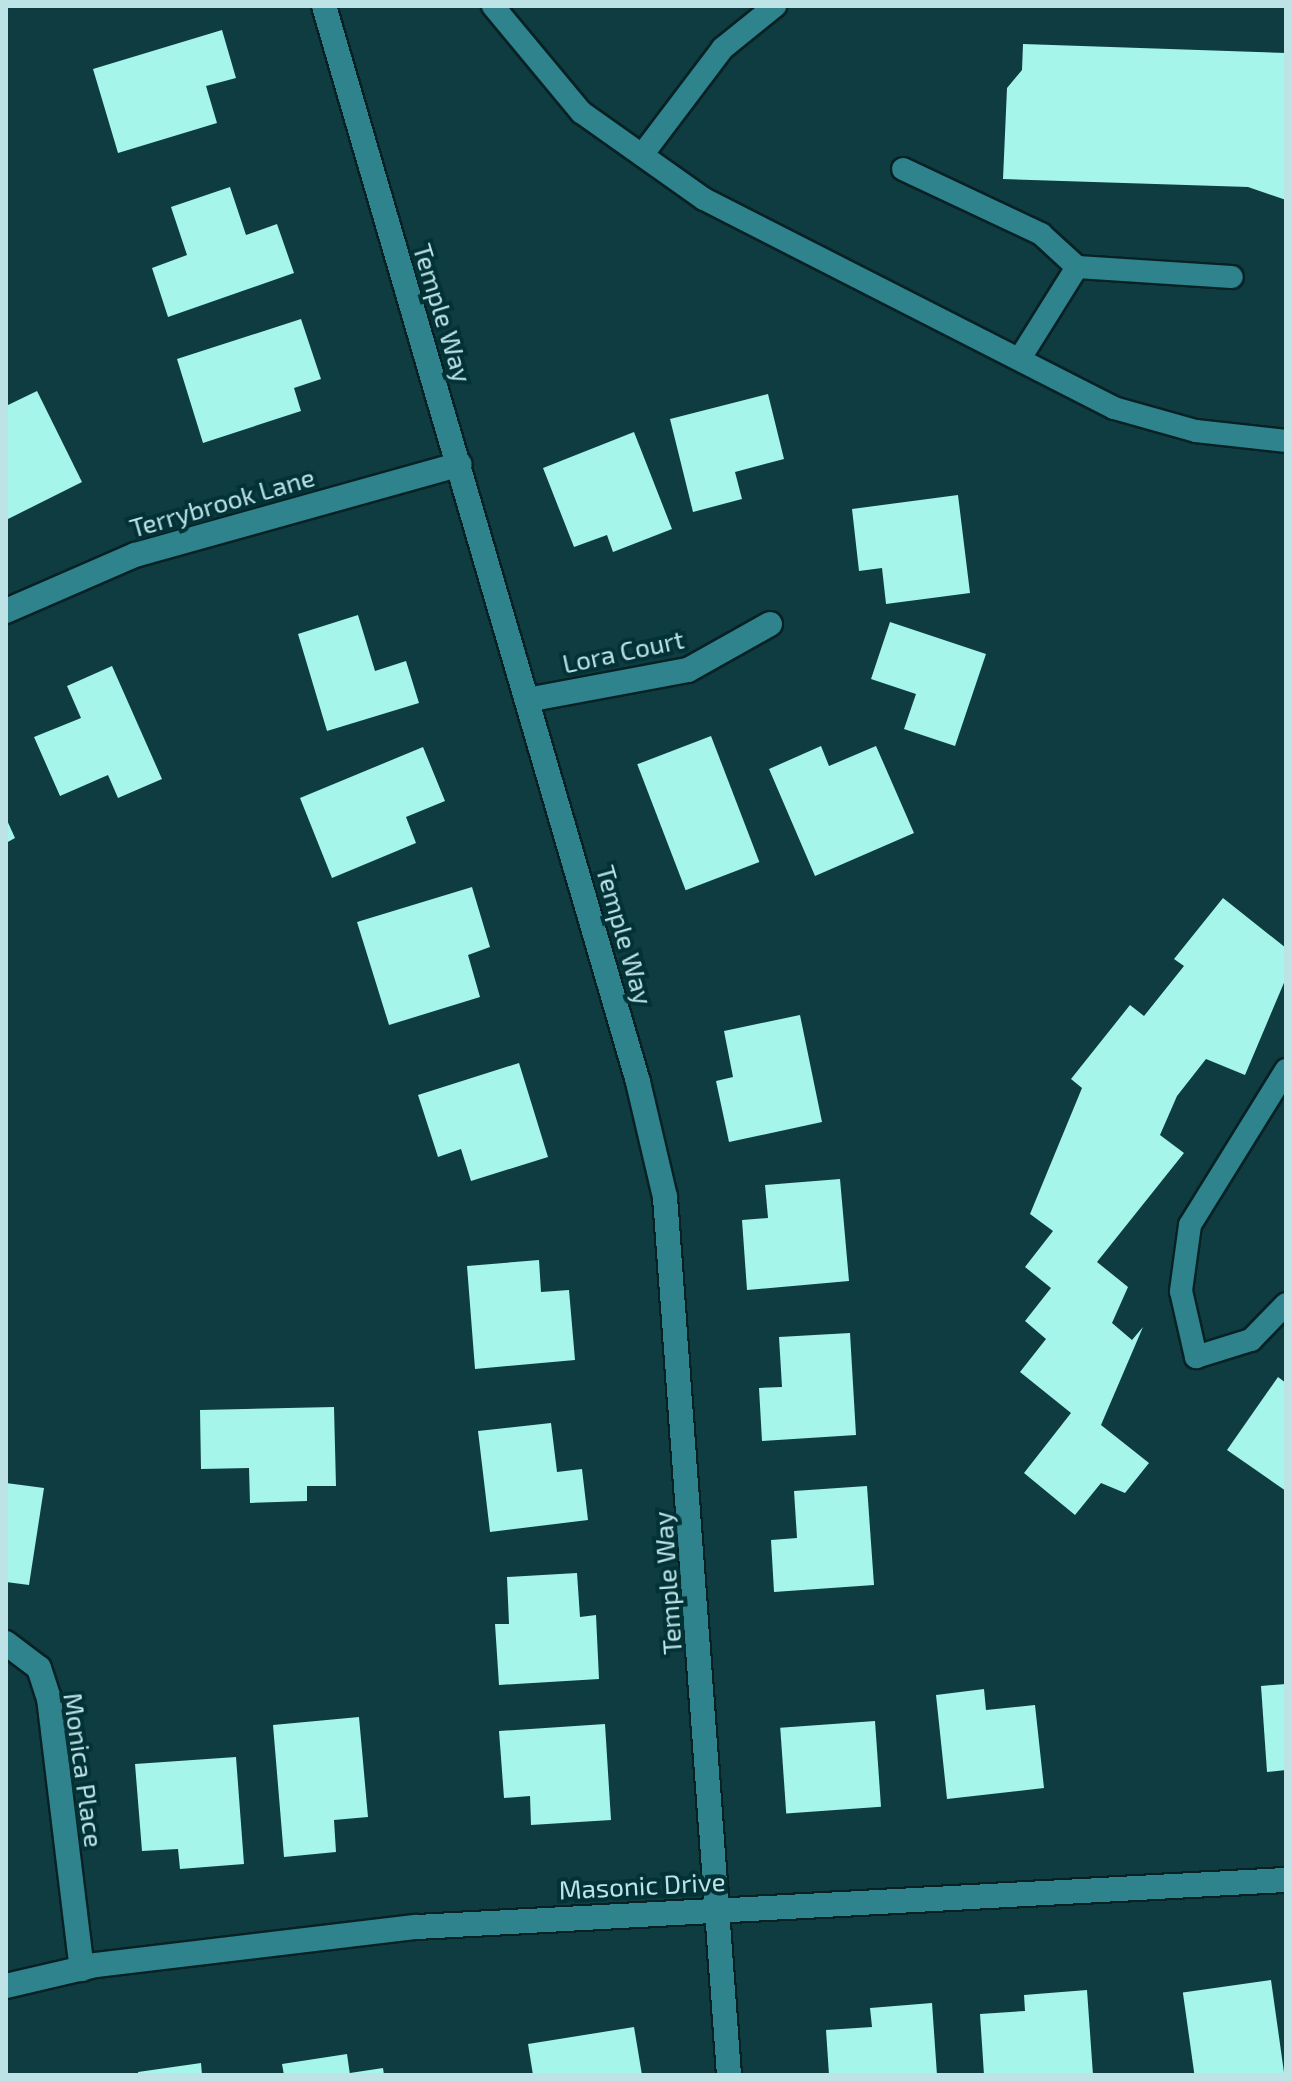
<!DOCTYPE html>
<html>
<head>
<meta charset="utf-8">
<style>
	body { margin:0 }
	#map { position:relative; width:1292px; height:2081px; overflow:hidden; background:#0f3c41; font-family:"Exo 2",sans-serif }
	div>[style] { position:absolute }
	.building>* { inset:0; background:#a5f5ea; transform-origin:0 0 }
	.roads { filter:drop-shadow(2px 0 #072124) drop-shadow(-2px 0 #072124) drop-shadow(0 2px #072124) drop-shadow(0 -2px #072124) }
	.service>* { height:22px; margin:-11px; padding:0 11px; transform-origin:11px; border-radius:11px; background:#2e838c }
	.minor>* { height:24px; margin:-12px; padding:0 12px; transform-origin:12px; border-radius:12px; background:#2e838c }
	span { translate:-50% -50%; white-space:nowrap; text-align:center; line-height:1.15; -webkit-text-stroke:8px #023236; paint-order:stroke }
	.street-label { font-size:26px; color:#bde3e7 }
	.frame { position:absolute; inset:0; border:8px solid #bde3e7; pointer-events:none }
</style>
</head>
<body>
<div id="map">
	<div class="building">
		<i style="clip-path:polygon(222px 30px,236px 78px,206px 86px,217px 123px,118px 153px,93px 69px)"></i>
		<i style="clip-path:polygon(1023px 44px,1286px 53px,1286px 200px,1248px 187px,1003px 179px,1007px 88px,1022px 70px)"></i>
		<i style="clip-path:polygon(230px 187px,246px 235px,277px 224px,294px 273px,168px 317px,152px 268px,187px 255px,171px 207px)"></i>
		<i style="clip-path:polygon(301px 319px,321px 379px,294px 388px,301px 411px,203px 443px,177px 359px)"></i>
		<i style="clip-path:polygon(37px 391px,82px 482px,6px 520px,6px 406px)"></i>
		<i style="clip-path:polygon(768px 394px,784px 459px,735px 472px,742px 499px,693px 512px,670px 419px)"></i>
		<i style="clip-path:polygon(634px 432px,672px 529px,613px 552px,607px 535px,574px 547px,543px 468px)"></i>
		<i style="clip-path:polygon(958px 495px,970px 593px,886px 604px,882px 568px,859px 571px,852px 509px)"></i>
		<i style="clip-path:polygon(358px 615px,375px 671px,406px 661px,419px 703px,327px 731px,298px 634px)"></i>
		<i style="clip-path:polygon(890px 622px,986px 654px,955px 746px,904px 729px,916px 694px,871px 679px)"></i>
		<i style="clip-path:polygon(112px 666px,162px 779px,118px 798px,108px 775px,60px 796px,34px 737px,81px 718px,67px 686px)"></i>
		<i style="left:711px;top:736px;width:135px;height:79px;rotate:69deg"></i>
		<i style="clip-path:polygon(821px 746px,829px 766px,876px 746px,914px 833px,815px 876px,769px 769px)"></i>
		<i style="clip-path:polygon(423px 747px,445px 801px,406px 817px,416px 843px,332px 878px,300px 798px)"></i>
		<i style="clip-path:polygon(6px 818px,15px 838px,6px 843px)"></i>
		<i style="clip-path:polygon(472px 887px,490px 947px,468px 955px,480px 997px,389px 1025px,357px 922px)"></i>
		<i style="clip-path:polygon(1223px 898px,1286px 948px,1286px 978px,1245px 1075px,1206px 1059px,1177px 1096px,1160px 1135px,1184px 1153px,1097px 1262px,1128px 1287px,1112px 1323px,1132px 1340px,1143px 1327px,1101px 1425px,1149px 1463px,1125px 1493px,1101px 1483px,1075px 1515px,1024px 1473px,1071px 1413px,1020px 1372px,1046px 1339px,1025px 1321px,1051px 1288px,1025px 1267px,1053px 1231px,1030px 1214px,1082px 1088px,1071px 1079px,1130px 1005px,1144px 1016px,1184px 966px,1174px 959px)"></i>
		<i style="clip-path:polygon(800px 1015px,822px 1122px,729px 1142px,716px 1081px,733px 1077px,724px 1031px)"></i>
		<i style="clip-path:polygon(519px 1063px,548px 1157px,471px 1181px,461px 1149px,438px 1157px,418px 1095px)"></i>
		<i style="clip-path:polygon(840px 1179px,849px 1281px,747px 1290px,742px 1220px,768px 1218px,765px 1185px)"></i>
		<i style="clip-path:polygon(539px 1260px,541px 1292px,569px 1290px,575px 1360px,475px 1369px,467px 1266px)"></i>
		<i style="clip-path:polygon(850px 1333px,856px 1435px,762px 1441px,759px 1388px,782px 1387px,779px 1337px)"></i>
		<i style="clip-path:polygon(1278px 1377px,1286px 1383px,1286px 1491px,1227px 1450px)"></i>
		<i style="clip-path:polygon(334px 1407px,336px 1486px,307px 1486px,307px 1501px,250px 1503px,249px 1468px,201px 1469px,200px 1410px)"></i>
		<i style="clip-path:polygon(551px 1423px,557px 1472px,582px 1469px,588px 1520px,490px 1532px,478px 1431px)"></i>
		<i style="clip-path:polygon(6px 1483px,44px 1488px,29px 1585px,6px 1582px)"></i>
		<i style="clip-path:polygon(867px 1486px,874px 1585px,774px 1592px,771px 1540px,797px 1538px,794px 1491px)"></i>
		<i style="clip-path:polygon(577px 1573px,580px 1617px,596px 1615px,599px 1679px,499px 1685px,495px 1624px,509px 1624px,507px 1577px)"></i>
		<i style="clip-path:polygon(1286px 1684px,1286px 1770px,1267px 1772px,1261px 1686px)"></i>
		<i style="clip-path:polygon(984px 1689px,986px 1710px,1035px 1705px,1044px 1788px,947px 1799px,936px 1695px)"></i>
		<i style="clip-path:polygon(359px 1717px,368px 1817px,334px 1820px,336px 1852px,284px 1857px,273px 1725px)"></i>
		<i style="left:875px;top:1721px;width:86px;height:95px;rotate:86deg"></i>
		<i style="clip-path:polygon(605px 1724px,611px 1820px,531px 1825px,530px 1796px,504px 1798px,499px 1731px)"></i>
		<i style="clip-path:polygon(236px 1757px,244px 1864px,180px 1869px,178px 1849px,142px 1851px,135px 1764px)"></i>
		<i style="left:1271px;top:1980px;width:95px;height:89px;rotate:82deg"></i>
		<i style="clip-path:polygon(1087px 1990px,1093px 2075px,984px 2075px,980px 2014px,1025px 2011px,1024px 1995px)"></i>
		<i style="clip-path:polygon(932px 2003px,937px 2075px,829px 2075px,826px 2030px,872px 2027px,870px 2008px)"></i>
		<i style="clip-path:polygon(634px 2027px,642px 2075px,533px 2075px,528px 2044px)"></i>
		<i style="clip-path:polygon(347px 2054px,350px 2075px,284px 2075px,282px 2064px)"></i>
		<i style="clip-path:polygon(201px 2063px,202px 2075px,139px 2075px,138px 2072px)"></i>
		<i style="clip-path:polygon(383px 2068px,384px 2075px,350px 2075px,350px 2073px)"></i>
	</div>
	<div class="roads">
		<div class="service">
			<i style="left:493px;top:6px;width:138px;rotate:50.3deg"></i>
			<i style="left:581px;top:112px;width:151px;rotate:35.3deg"></i>
			<i style="left:704px;top:199px;width:460px;rotate:27deg"></i>
			<i style="left:1114px;top:408px;width:85px;rotate:15.7deg"></i>
			<i style="left:1196px;top:431px;width:91px;rotate:6.3deg"></i>
			<i style="left:642px;top:155px;width:134px;rotate:-52.9deg"></i>
			<i style="left:723px;top:48px;width:67px;rotate:-38.9deg"></i>
			<i style="left:903px;top:169px;width:153px;rotate:25.2deg"></i>
			<i style="left:1041px;top:234px;width:49px;rotate:42.5deg"></i>
			<i style="left:1077px;top:267px;width:155px;rotate:3.7deg"></i>
			<i style="left:1022px;top:355px;width:104px;rotate:-58deg"></i>
			<i style="left:1286px;top:1070px;width:182px;rotate:121.8deg"></i>
			<i style="left:1190px;top:1225px;width:67px;rotate:97.8deg"></i>
			<i style="left:1181px;top:1291px;width:68px;rotate:77.2deg"></i>
			<i style="left:1196px;top:1357px;width:58px;rotate:-17.2deg"></i>
			<i style="left:1251px;top:1340px;width:50px;rotate:-45.8deg"></i>
		</div>
		<div class="minor">
			<i style="left:324px;top:6px;width:1121px;rotate:73.73deg"></i>
			<i style="left:638px;top:1082px;width:118px;rotate:76.8deg"></i>
			<i style="left:665px;top:1197px;width:880px;rotate:85.83deg"></i>
			<i style="left:6px;top:611px;width:141px;rotate:-23.5deg"></i>
			<i style="left:135px;top:555px;width:337px;rotate:-15.6deg"></i>
			<i style="left:527px;top:700px;width:164px;rotate:-10.6deg"></i>
			<i style="left:688px;top:670px;width:94px;rotate:-29.3deg"></i>
			<i style="left:6px;top:1643px;width:41px;rotate:37.1deg"></i>
			<i style="left:39px;top:1668px;width:32px;rotate:72deg"></i>
			<i style="left:49px;top:1698px;width:273px;rotate:83.1deg"></i>
			<i style="left:6px;top:1986px;width:92px;rotate:-13.1deg"></i>
			<i style="left:96px;top:1965px;width:323px;rotate:-6.8deg"></i>
			<i style="left:417px;top:1927px;width:870px;rotate:-3.1deg"></i>
		</div>
	</div>
	<div class="street-label">
		<span style="left:443px;top:313px;rotate:73deg">Temple Way</span>
		<span style="left:222px;top:502px;rotate:-16deg">Terrybrook Lane</span>
		<span style="left:623px;top:651px;rotate:-12deg">Lora Court</span>
		<span style="left:625px;top:935px;rotate:74deg">Temple Way</span>
		<span style="left:667px;top:1583px;rotate:-94deg">Temple Way</span>
		<span style="left:84px;top:1770px;rotate:82deg">Monica Place</span>
		<span style="left:642px;top:1885px;rotate:-3deg">Masonic Drive</span>
	</div>
	<div class="frame"></div>
</div>
</body>
</html>
